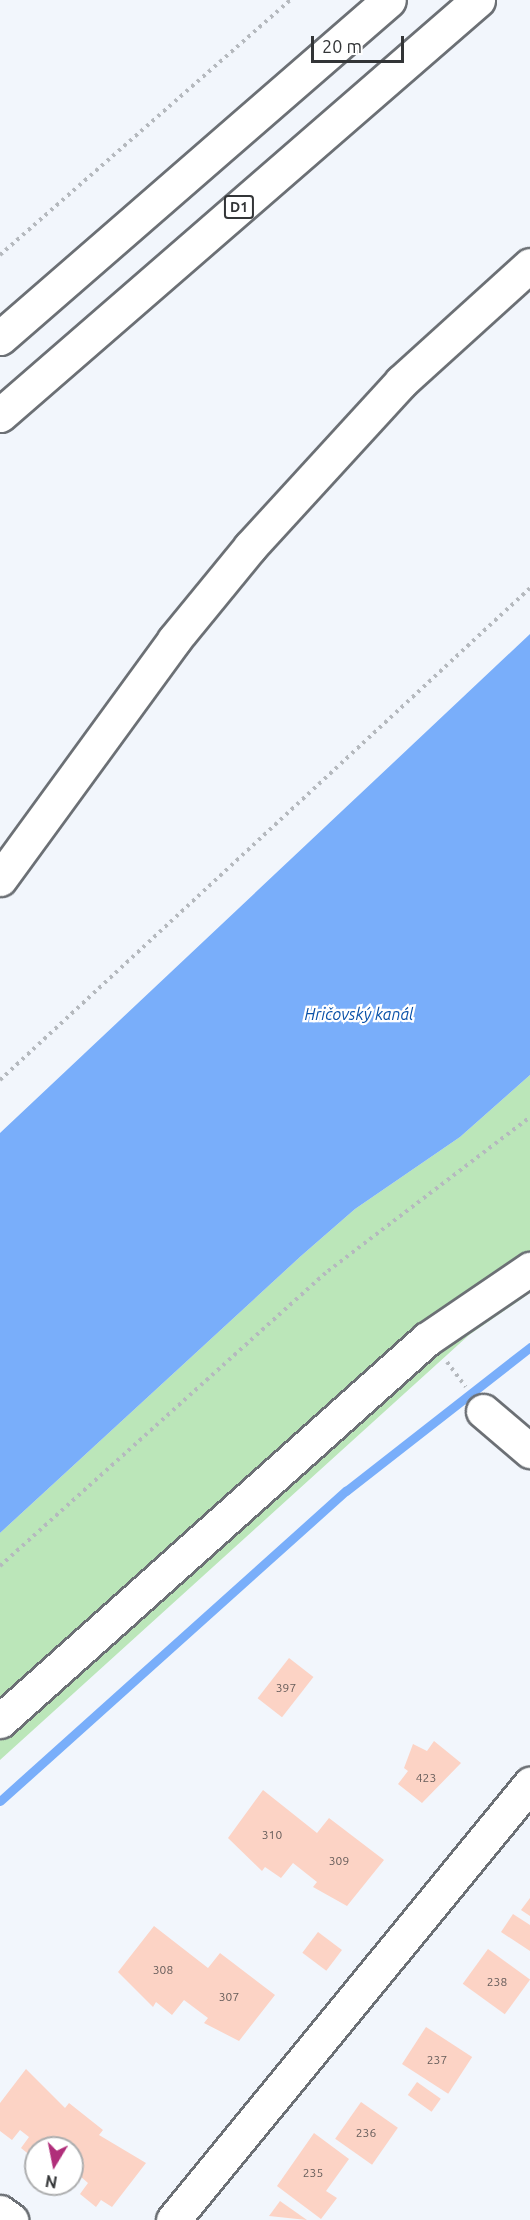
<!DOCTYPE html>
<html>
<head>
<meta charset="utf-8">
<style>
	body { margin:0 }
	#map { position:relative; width:530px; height:2220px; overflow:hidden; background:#f2f6fc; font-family:Ubuntu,sans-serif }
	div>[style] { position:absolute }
	.green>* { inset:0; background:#bbe6b9 }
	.water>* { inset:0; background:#79aefa }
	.stream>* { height:9px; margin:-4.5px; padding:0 4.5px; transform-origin:4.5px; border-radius:4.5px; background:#79aefa }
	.building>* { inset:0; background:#fcd3c5; transform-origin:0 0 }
	.path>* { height:4px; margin-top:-2px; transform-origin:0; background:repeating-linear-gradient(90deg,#b5b9be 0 3px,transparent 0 7.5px) }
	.roads { filter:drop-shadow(2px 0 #6c7075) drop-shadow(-2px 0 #6c7075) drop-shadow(0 2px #6c7075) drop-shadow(0 -2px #6c7075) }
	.minor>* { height:33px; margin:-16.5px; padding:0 16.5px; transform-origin:16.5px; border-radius:16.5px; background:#fff }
	.major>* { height:33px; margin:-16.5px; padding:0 16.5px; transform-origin:16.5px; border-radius:16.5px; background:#fff }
	.highway>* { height:33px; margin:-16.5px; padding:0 16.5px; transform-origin:16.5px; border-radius:16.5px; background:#fff }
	span { translate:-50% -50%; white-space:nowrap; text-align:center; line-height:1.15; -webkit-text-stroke:4.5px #fff; paint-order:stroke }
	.number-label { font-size:12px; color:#655c5a }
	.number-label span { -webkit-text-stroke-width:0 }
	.shield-label span { padding:2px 4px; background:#fff; border:2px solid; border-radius:4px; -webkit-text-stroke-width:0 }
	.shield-label { font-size:14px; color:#333537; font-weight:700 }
	.water-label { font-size:16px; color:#0951a8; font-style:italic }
	.north { position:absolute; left:24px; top:2136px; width:60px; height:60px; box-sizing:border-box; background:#fff; border:2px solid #adaeaf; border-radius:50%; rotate:190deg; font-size:16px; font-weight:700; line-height:24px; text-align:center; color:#333537 }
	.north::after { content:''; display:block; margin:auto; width:21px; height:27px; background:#b02e7a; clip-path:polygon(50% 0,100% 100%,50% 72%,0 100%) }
	.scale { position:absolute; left:311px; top:36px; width:93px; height:27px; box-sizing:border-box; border:3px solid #333537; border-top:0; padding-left:8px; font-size:18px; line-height:21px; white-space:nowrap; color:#333537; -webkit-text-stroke:4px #fff; paint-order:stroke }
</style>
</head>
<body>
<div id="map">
	<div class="green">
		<i style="clip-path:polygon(530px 1075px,530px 1293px,469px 1335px,0 1760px,0 1533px,301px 1256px,355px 1209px,460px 1137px)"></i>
	</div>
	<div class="water">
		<i style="clip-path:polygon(530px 634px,530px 1075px,460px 1137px,355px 1209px,301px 1256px,0 1533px,0 1133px)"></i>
	</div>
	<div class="stream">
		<i style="left:0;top:1801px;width:465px;rotate:-41.9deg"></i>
		<i style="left:346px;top:1491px;width:234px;rotate:-38deg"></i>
	</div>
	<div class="building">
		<i style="left:289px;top:1658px;width:31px;height:51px;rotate:38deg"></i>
		<i style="clip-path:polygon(434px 1741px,461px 1763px,422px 1803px,398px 1784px,408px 1771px,404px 1768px,413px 1744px,427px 1751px)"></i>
		<i style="clip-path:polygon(263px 1790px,317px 1833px,329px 1818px,384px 1860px,347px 1906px,313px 1887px,317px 1882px,293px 1863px,281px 1878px,265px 1867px,262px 1871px,228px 1838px)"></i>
		<i style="clip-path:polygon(530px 1898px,530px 1916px,521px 1910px)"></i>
		<i style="clip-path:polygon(513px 1914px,530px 1925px,530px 1951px,501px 1932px)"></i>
		<i style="clip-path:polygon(154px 1926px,208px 1968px,220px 1953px,275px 1995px,239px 2041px,204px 2023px,208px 2018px,184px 2000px,172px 2015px,156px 2002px,153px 2007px,118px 1972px)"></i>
		<i style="left:318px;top:1932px;width:30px;height:26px;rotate:37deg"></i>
		<i style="left:488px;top:1949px;width:52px;height:43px;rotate:36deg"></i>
		<i style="left:426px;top:2027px;width:55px;height:44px;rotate:33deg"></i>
		<i style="clip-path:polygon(26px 2069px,65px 2108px,69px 2103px,103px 2130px,99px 2135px,146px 2163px,112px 2207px,101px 2200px,96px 2207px,80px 2194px,88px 2183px,80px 2176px,71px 2188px,67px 2184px,72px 2184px,72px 2148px,36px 2148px,36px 2160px,21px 2148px,29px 2137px,20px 2130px,12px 2140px,0 2131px,0 2103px)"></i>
		<i style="left:417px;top:2082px;width:29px;height:16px;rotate:35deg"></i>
		<i style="left:361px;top:2102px;width:45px;height:45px;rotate:35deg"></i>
		<i style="clip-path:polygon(314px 2133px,349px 2159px,326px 2191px,337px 2198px,321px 2219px,277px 2186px)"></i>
		<i style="clip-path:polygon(280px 2201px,307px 2220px,269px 2216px)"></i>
	</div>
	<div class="path">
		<i style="left:0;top:255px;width:386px;rotate:-41.3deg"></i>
		<i style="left:0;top:1080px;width:723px;rotate:-42.87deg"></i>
		<i style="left:447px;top:1362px;width:31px;rotate:53deg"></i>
		<i style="left:0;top:1566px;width:441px;rotate:-42deg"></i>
		<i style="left:328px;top:1271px;width:254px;rotate:-37.3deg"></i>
	</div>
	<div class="roads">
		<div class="minor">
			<i style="left:0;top:879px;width:296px;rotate:-53.9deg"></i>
			<i style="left:174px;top:640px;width:120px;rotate:-50.7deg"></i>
			<i style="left:250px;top:547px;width:224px;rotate:-47.5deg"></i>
			<i style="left:401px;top:382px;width:174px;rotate:-42.2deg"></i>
			<i style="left:483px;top:1411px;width:62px;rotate:40.4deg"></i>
			<i style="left:0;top:2212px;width:14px;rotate:36deg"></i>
			<i style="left:173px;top:2220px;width:564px;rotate:-50.69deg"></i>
		</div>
		<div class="major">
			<i style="left:0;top:1721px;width:573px;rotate:-41.82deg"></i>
			<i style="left:427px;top:1339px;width:125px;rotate:-34.2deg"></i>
		</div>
		<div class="highway">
			<i style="left:0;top:338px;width:515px;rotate:-40.99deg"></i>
			<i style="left:0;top:415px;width:633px;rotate:-40.96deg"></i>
		</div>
	</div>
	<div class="number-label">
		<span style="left:286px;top:1688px">397</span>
		<span style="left:426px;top:1778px">423</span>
		<span style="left:272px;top:1835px">310</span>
		<span style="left:339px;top:1861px">309</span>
		<span style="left:163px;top:1970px">308</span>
		<span style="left:497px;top:1982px">238</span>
		<span style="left:229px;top:1997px">307</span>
		<span style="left:437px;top:2060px">237</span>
		<span style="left:366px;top:2133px">236</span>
		<span style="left:313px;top:2173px">235</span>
	</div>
	<div class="shield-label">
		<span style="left:239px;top:207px">D1</span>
	</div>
	<div class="water-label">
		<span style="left:359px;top:1014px">Hričovský kanál</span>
	</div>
	<div class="north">N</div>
	<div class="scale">20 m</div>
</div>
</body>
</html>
